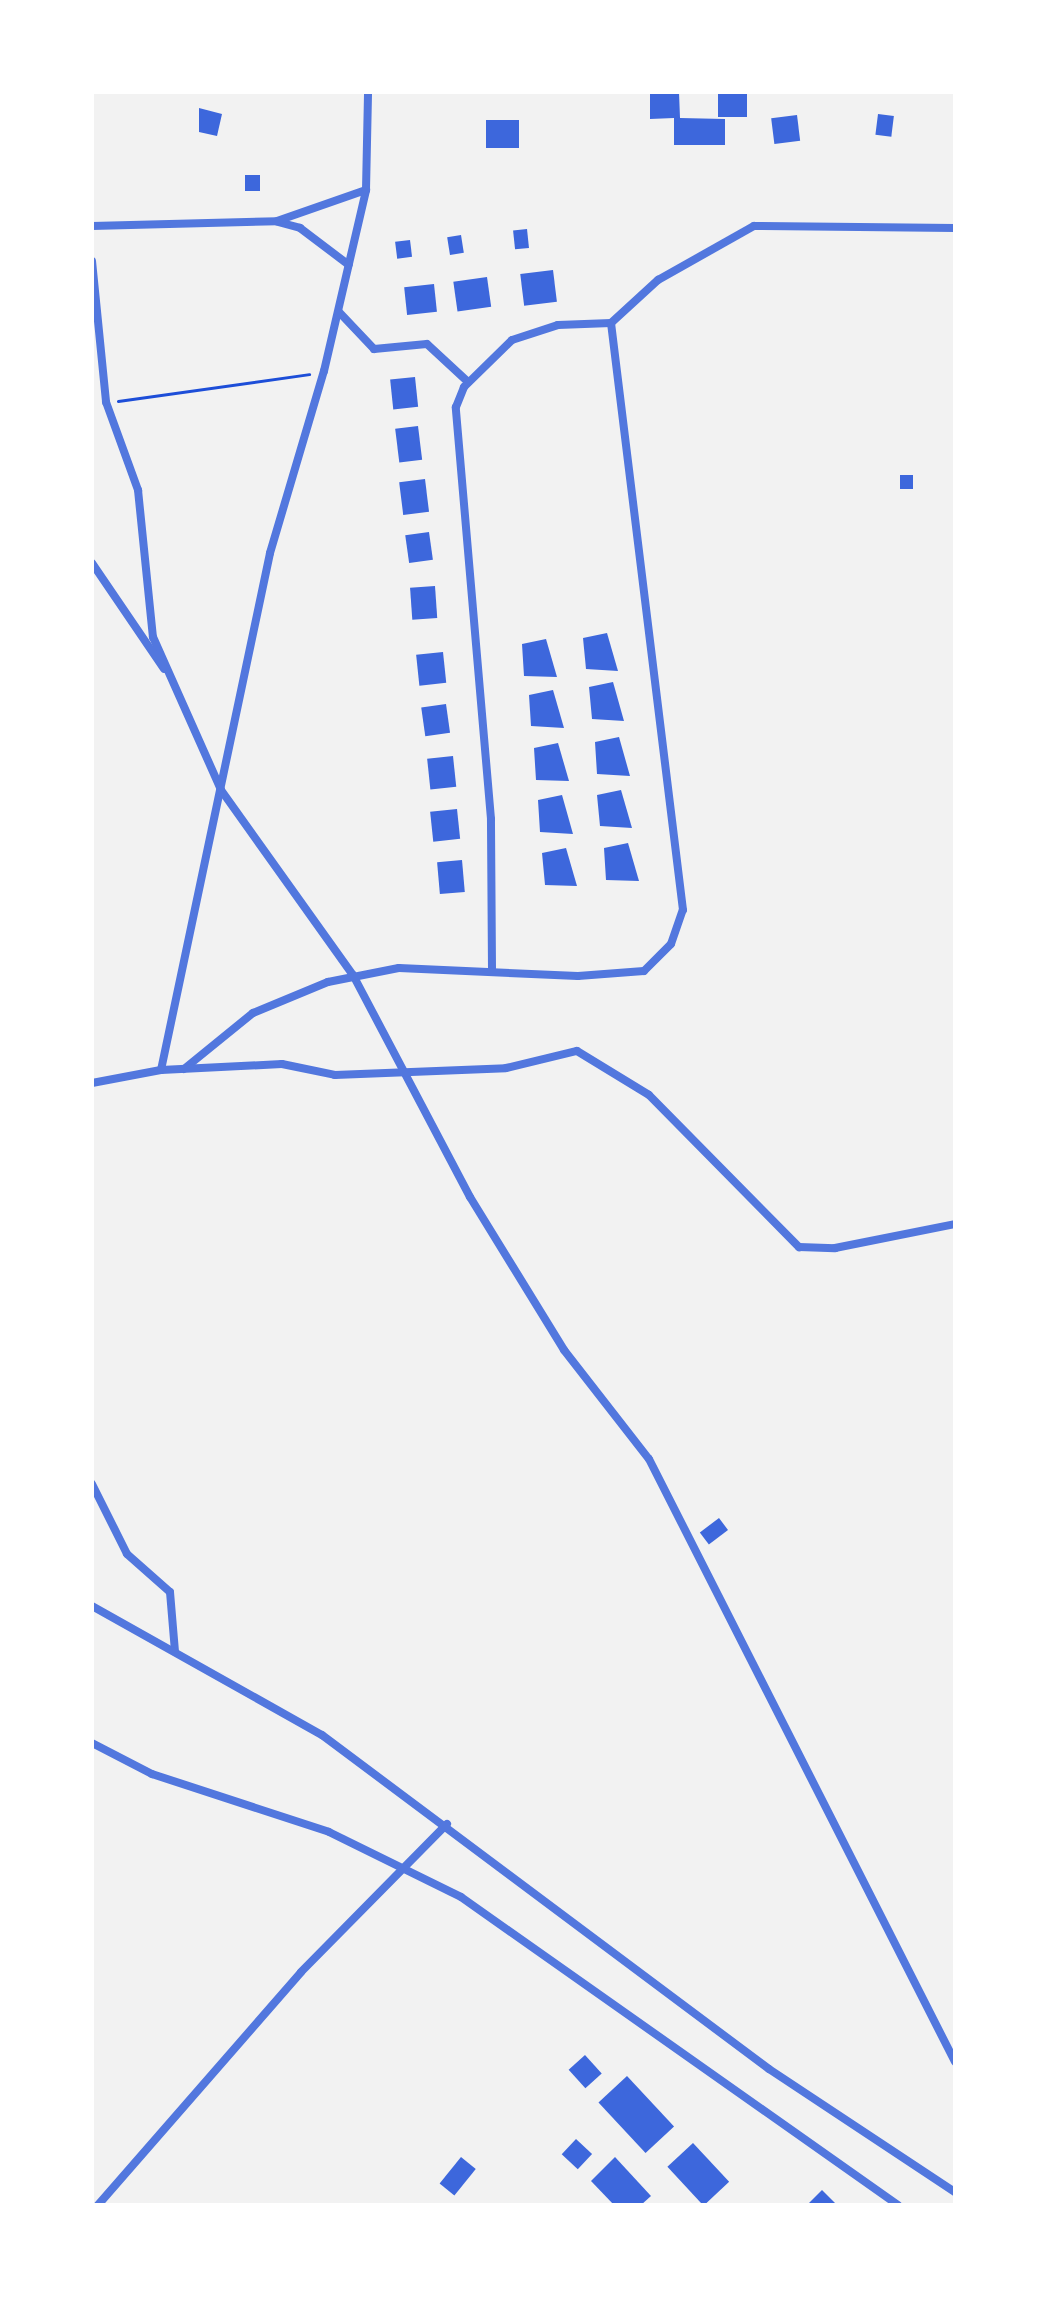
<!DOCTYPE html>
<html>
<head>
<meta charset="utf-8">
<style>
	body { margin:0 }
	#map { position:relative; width:1047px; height:2297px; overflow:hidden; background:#f2f2f2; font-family:"Asap Condensed",sans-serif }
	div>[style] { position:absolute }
	.building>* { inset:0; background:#3d67dc; transform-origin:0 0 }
	.path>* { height:3px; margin:-1.5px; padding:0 1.5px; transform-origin:1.5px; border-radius:1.5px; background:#1d4ed8 }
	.minor>* { height:8px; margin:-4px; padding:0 4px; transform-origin:4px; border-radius:4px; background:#5277de }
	span { translate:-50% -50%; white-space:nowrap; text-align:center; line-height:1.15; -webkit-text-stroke:7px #fff; paint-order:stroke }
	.frame { position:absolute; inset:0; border:94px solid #fff; pointer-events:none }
</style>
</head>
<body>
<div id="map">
	<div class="building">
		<i style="clip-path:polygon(650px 92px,679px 92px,680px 118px,725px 119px,725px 145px,674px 145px,674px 118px,650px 119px)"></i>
		<i style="left:718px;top:92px;width:29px;height:25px"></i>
		<i style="clip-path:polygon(199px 108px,222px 114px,217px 136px,199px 132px)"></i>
		<i style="left:878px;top:114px;width:16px;height:21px;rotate:7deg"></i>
		<i style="left:797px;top:115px;width:26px;height:26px;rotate:83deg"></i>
		<i style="left:486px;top:120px;width:33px;height:28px"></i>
		<i style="left:260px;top:175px;width:16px;height:15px;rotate:90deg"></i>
		<i style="left:527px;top:229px;width:19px;height:14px;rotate:84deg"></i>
		<i style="left:461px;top:235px;width:18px;height:14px;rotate:81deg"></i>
		<i style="left:410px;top:240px;width:17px;height:15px;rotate:83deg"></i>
		<i style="left:553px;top:270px;width:32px;height:33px;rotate:83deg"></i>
		<i style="left:487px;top:277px;width:30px;height:34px;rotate:82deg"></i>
		<i style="left:434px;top:284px;width:28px;height:30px;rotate:84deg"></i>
		<i style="left:415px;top:377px;width:30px;height:25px;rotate:84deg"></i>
		<i style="left:418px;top:426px;width:34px;height:23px;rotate:83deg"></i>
		<i style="left:900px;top:475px;width:13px;height:14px"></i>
		<i style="left:425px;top:479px;width:33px;height:26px;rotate:83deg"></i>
		<i style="left:429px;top:532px;width:28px;height:24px;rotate:82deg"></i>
		<i style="left:435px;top:586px;width:32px;height:25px;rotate:86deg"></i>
		<i style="clip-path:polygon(607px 633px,618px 671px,586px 669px,583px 638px)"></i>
		<i style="clip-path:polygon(546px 639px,557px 677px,524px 676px,522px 644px)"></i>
		<i style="left:443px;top:652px;width:31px;height:27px;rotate:84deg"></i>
		<i style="clip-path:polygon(613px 682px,624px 721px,592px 719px,589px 687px)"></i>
		<i style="clip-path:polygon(553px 690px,564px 728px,531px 726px,529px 695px)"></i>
		<i style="left:446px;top:704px;width:29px;height:25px;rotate:82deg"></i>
		<i style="clip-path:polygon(619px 737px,630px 776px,597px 774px,595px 742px)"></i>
		<i style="clip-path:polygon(558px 743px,569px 781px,536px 780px,534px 748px)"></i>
		<i style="left:453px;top:756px;width:31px;height:26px;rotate:84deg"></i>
		<i style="clip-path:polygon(621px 790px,632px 828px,600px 826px,597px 795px)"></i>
		<i style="clip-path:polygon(562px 795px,573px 834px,540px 832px,538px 800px)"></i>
		<i style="left:457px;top:809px;width:30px;height:27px;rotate:84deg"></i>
		<i style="clip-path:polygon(628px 843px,639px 881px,606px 880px,604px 848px)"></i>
		<i style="clip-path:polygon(566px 848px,577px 886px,545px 885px,542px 853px)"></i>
		<i style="left:462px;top:860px;width:32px;height:25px;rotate:85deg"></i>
		<i style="left:719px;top:1518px;width:15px;height:24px;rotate:53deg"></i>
		<i style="left:585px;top:2055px;width:25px;height:22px;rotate:48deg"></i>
		<i style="left:627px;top:2076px;width:69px;height:39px;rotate:47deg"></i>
		<i style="left:576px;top:2139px;width:22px;height:21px;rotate:43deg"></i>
		<i style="left:693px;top:2143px;width:53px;height:35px;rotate:47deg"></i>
		<i style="left:461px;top:2157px;width:19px;height:34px;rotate:39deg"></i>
		<i style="clip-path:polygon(615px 2157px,651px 2196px,641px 2205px,614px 2205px,591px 2181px)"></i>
		<i style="clip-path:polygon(822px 2190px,837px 2205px,807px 2205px)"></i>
	</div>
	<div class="path">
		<i style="left:118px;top:401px;width:193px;rotate:-8deg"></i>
	</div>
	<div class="minor">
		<i style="left:278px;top:222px;width:23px;rotate:15deg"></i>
		<i style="left:300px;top:228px;width:61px;rotate:37.1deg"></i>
		<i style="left:92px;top:226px;width:185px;rotate:-1.5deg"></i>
		<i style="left:277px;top:221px;width:94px;rotate:-19.2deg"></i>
		<i style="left:92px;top:261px;width:142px;rotate:84.3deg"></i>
		<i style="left:106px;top:402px;width:94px;rotate:70deg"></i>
		<i style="left:138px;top:490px;width:148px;rotate:84.2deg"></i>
		<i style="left:153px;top:637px;width:167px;rotate:66deg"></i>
		<i style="left:221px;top:790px;width:227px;rotate:54.5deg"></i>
		<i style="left:353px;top:975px;width:251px;rotate:62.2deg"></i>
		<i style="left:470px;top:1197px;width:180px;rotate:58.4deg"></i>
		<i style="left:564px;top:1350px;width:138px;rotate:52.1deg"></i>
		<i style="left:649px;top:1459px;width:676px;rotate:63.09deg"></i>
		<i style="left:339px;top:312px;width:51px;rotate:46.6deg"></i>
		<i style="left:374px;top:349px;width:53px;rotate:-5.4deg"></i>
		<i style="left:427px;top:344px;width:56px;rotate:42.8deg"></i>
		<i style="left:92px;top:563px;width:128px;rotate:55.8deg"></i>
		<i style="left:492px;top:969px;width:150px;rotate:-90.4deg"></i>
		<i style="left:491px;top:819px;width:413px;rotate:-94.9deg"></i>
		<i style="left:456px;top:407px;width:22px;rotate:-68deg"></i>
		<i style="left:464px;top:387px;width:67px;rotate:-44.4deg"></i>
		<i style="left:512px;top:340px;width:48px;rotate:-18.1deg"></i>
		<i style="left:558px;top:325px;width:53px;rotate:-2.2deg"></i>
		<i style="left:611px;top:323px;width:64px;rotate:-42.5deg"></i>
		<i style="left:658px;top:280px;width:110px;rotate:-29.4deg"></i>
		<i style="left:754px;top:226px;width:201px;rotate:0.6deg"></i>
		<i style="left:184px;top:1069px;width:89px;rotate:-39.1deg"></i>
		<i style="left:253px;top:1013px;width:81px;rotate:-22.5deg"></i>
		<i style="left:328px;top:982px;width:72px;rotate:-11.2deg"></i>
		<i style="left:399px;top:968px;width:179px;rotate:2.6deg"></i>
		<i style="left:578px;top:976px;width:66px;rotate:-4.3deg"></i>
		<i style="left:644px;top:971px;width:38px;rotate:-45deg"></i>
		<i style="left:671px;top:944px;width:36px;rotate:-71deg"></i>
		<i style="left:683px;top:910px;width:591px;rotate:-96.99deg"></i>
		<i style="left:161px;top:1070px;width:528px;rotate:-78.09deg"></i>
		<i style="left:270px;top:553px;width:190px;rotate:-73.5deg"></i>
		<i style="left:324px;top:371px;width:186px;rotate:-76.9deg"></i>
		<i style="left:366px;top:190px;width:98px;rotate:-88.8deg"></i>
		<i style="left:92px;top:1083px;width:70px;rotate:-10.7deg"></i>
		<i style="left:161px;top:1070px;width:121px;rotate:-2.8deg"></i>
		<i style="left:282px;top:1064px;width:54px;rotate:11.7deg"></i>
		<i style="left:335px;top:1075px;width:171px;rotate:-2.3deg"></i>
		<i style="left:506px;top:1068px;width:73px;rotate:-13.5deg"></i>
		<i style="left:577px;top:1051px;width:84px;rotate:31.4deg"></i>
		<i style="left:649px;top:1095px;width:214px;rotate:45.4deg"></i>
		<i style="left:799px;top:1247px;width:36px;rotate:2deg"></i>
		<i style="left:835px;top:1248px;width:122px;rotate:-11.3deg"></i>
		<i style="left:92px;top:1484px;width:78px;rotate:63.4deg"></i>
		<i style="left:127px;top:1554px;width:57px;rotate:41.5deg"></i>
		<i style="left:170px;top:1592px;width:60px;rotate:85.2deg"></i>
		<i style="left:92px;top:1606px;width:264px;rotate:29.3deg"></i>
		<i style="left:322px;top:1735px;width:558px;rotate:36.77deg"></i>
		<i style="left:769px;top:2069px;width:223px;rotate:33.5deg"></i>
		<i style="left:92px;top:1743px;width:68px;rotate:27.3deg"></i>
		<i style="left:152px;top:1774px;width:186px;rotate:18.1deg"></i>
		<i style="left:329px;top:1832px;width:147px;rotate:26.2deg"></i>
		<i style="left:461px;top:1897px;width:535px;rotate:35.18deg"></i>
		<i style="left:98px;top:2205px;width:309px;rotate:-48.9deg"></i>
		<i style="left:301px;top:1972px;width:208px;rotate:-45.4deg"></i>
	</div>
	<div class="frame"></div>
</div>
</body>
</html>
